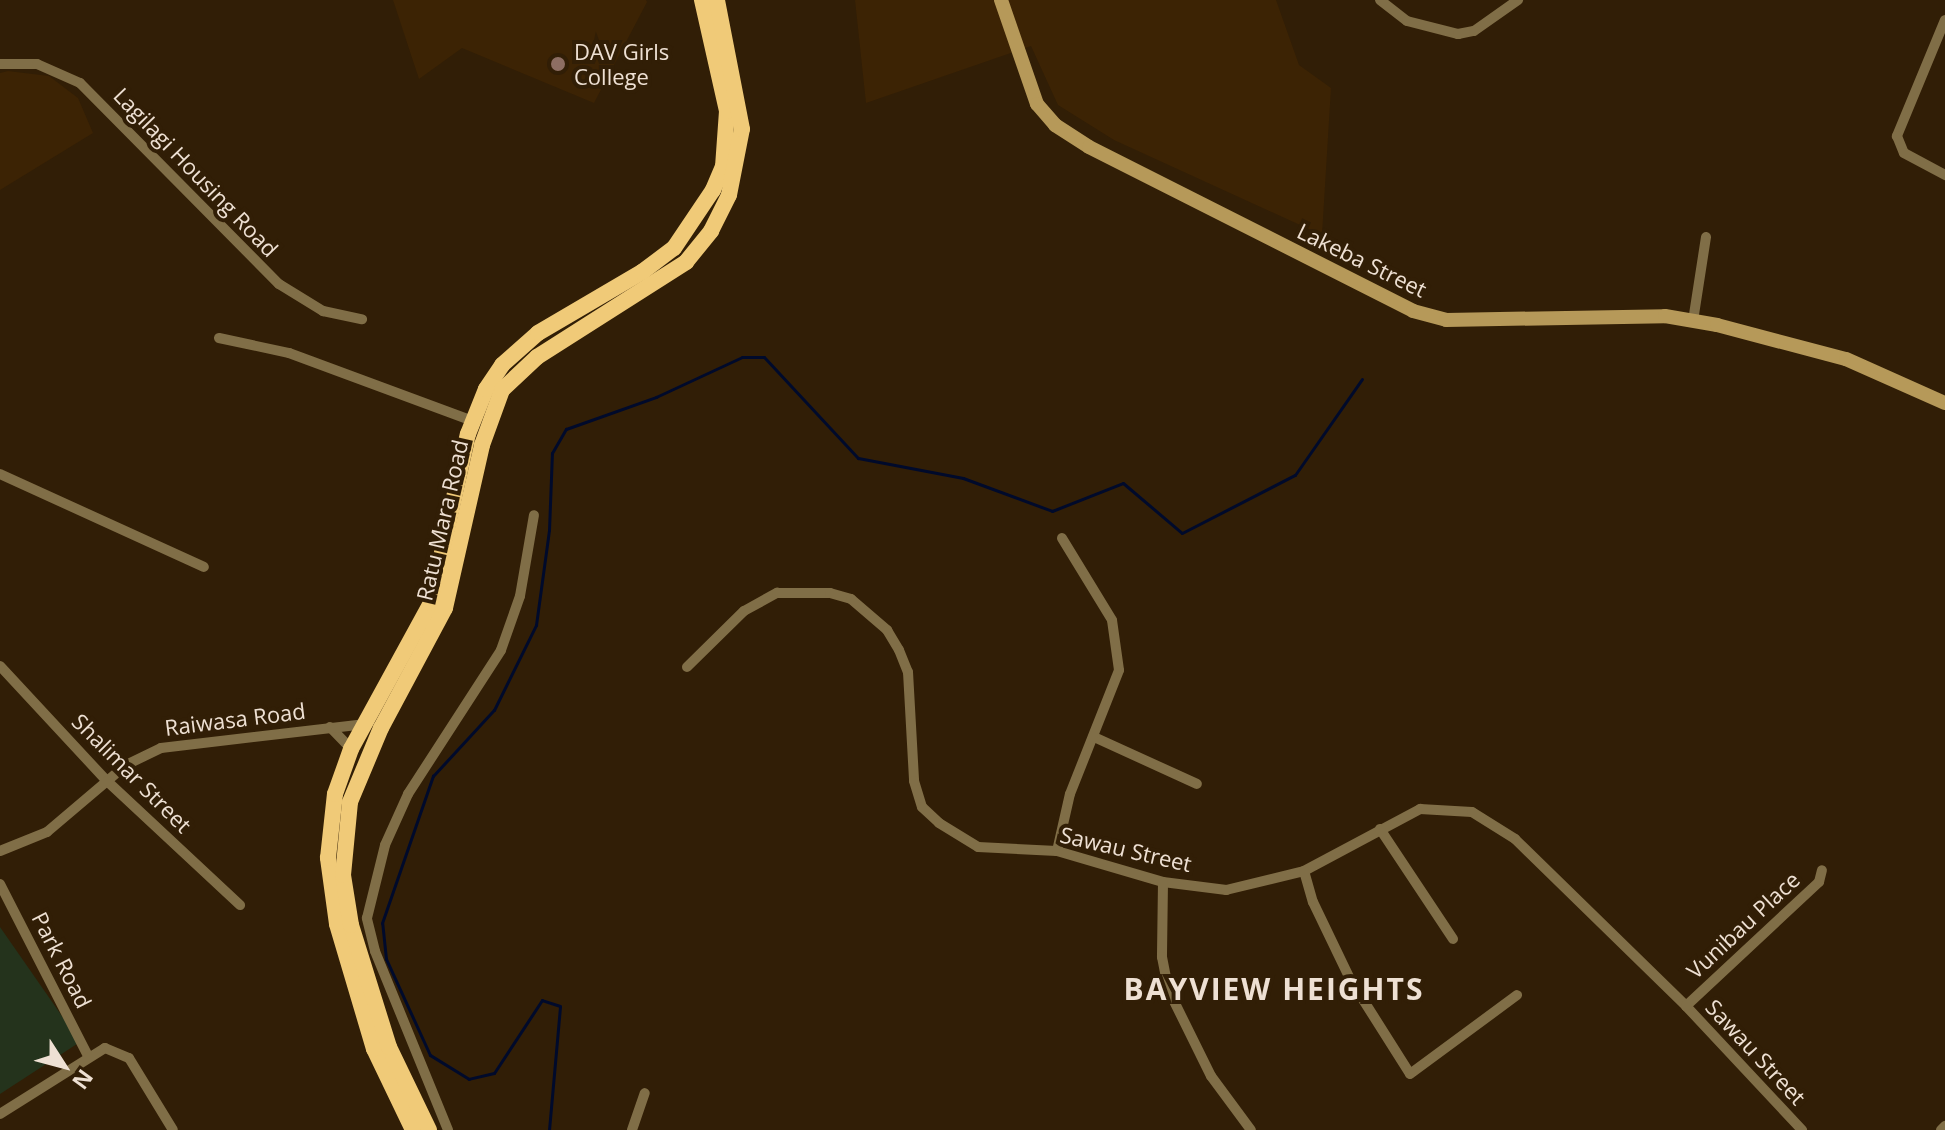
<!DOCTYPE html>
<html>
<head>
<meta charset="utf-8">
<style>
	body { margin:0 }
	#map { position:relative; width:1945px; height:1130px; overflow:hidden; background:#311e06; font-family:"Open Sans",sans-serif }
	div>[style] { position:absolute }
	.built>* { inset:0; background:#3c2304 }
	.green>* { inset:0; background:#24331c }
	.stream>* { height:3px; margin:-1.5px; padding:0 1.5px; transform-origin:1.5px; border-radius:1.5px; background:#000a2b }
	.minor>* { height:10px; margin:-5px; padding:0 5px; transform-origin:5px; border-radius:5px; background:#806e47 }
	.secondary>* { height:14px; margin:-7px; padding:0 7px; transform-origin:7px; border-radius:7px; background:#b69959 }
	.trunk>* { height:16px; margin:-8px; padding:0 8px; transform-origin:8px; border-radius:8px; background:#f0ca78 }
	.dots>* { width:22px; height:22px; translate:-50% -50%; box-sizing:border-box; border:4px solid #311e06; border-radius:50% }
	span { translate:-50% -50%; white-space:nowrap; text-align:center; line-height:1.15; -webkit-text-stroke:8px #311e06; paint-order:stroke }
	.poi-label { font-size:22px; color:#eee0d3 }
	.left { translate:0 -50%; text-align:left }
	.street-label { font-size:22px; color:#eee0d3 }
	.district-label { font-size:30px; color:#eee0d3; font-weight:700; letter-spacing:2px }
	.north { position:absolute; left:24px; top:1026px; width:80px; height:80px; -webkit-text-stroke:6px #311e06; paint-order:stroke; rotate:126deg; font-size:22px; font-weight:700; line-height:32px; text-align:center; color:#eee0d3 }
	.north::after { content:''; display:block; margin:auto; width:28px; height:36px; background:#eee0d3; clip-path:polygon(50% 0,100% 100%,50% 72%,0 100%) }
</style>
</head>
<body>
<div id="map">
	<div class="built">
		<i style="clip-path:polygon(393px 0,646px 0,647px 2px,594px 103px,462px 48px,419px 79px)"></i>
		<i style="clip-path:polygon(855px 0,1276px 0,1299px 65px,1331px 88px,1322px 235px,1114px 140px,1058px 105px,1031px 46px,866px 103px)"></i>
		<i style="clip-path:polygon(8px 71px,49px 76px,78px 98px,93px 133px,0 190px,0 73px)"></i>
	</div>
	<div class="green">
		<i style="clip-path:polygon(0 927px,80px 1042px,0 1094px)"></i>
	</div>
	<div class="stream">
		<i style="left:549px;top:1130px;width:124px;rotate:-84.9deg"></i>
		<i style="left:560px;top:1006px;width:19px;rotate:-162deg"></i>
		<i style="left:542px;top:1000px;width:87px;rotate:123.3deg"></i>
		<i style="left:494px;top:1073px;width:26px;rotate:167deg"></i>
		<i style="left:469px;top:1079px;width:46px;rotate:-148.4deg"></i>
		<i style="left:430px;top:1055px;width:106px;rotate:-114.6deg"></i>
		<i style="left:386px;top:959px;width:36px;rotate:-96deg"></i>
		<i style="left:382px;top:923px;width:156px;rotate:-70.9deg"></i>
		<i style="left:433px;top:776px;width:90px;rotate:-47.3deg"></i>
		<i style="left:494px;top:710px;width:95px;rotate:-63.7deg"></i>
		<i style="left:536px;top:625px;width:96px;rotate:-82.2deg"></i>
		<i style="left:549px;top:530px;width:77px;rotate:-87.8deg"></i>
		<i style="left:552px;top:453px;width:28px;rotate:-60deg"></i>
		<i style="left:566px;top:429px;width:96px;rotate:-19.6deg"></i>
		<i style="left:656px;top:397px;width:95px;rotate:-24.9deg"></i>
		<i style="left:742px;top:357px;width:22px"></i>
		<i style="left:764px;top:357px;width:138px;rotate:47.1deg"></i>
		<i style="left:858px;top:458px;width:107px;rotate:10.8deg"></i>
		<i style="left:963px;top:478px;width:95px;rotate:20.3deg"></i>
		<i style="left:1052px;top:511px;width:76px;rotate:-21.5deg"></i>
		<i style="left:1123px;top:483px;width:77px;rotate:40.3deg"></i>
		<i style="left:1182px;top:533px;width:127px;rotate:-27.2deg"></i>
		<i style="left:1295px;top:475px;width:117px;rotate:-55.1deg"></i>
	</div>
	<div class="minor">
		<i style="left:1380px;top:0;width:34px;rotate:38deg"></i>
		<i style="left:1407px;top:21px;width:53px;rotate:14.3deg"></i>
		<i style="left:1458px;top:34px;width:16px;rotate:-11deg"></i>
		<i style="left:1474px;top:31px;width:54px;rotate:-35.2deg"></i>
		<i style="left:1945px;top:20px;width:126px;rotate:112.5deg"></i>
		<i style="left:1897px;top:136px;width:18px;rotate:68deg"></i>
		<i style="left:1904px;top:153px;width:47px;rotate:28.2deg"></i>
		<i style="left:0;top:64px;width:37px"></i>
		<i style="left:37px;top:64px;width:47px;rotate:23.8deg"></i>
		<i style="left:80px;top:83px;width:283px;rotate:45.3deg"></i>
		<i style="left:279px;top:284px;width:52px;rotate:31.5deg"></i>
		<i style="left:323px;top:311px;width:40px;rotate:12deg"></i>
		<i style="left:1693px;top:321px;width:85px;rotate:-81.2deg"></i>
		<i style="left:219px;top:338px;width:72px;rotate:12.1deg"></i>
		<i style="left:289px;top:353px;width:196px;rotate:20.3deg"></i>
		<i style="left:0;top:474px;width:224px;rotate:24.5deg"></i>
		<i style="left:0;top:666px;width:157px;rotate:47.1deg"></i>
		<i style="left:107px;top:781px;width:182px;rotate:43deg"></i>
		<i style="left:687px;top:667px;width:80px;rotate:-44.5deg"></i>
		<i style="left:744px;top:611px;width:38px;rotate:-29deg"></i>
		<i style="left:777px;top:593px;width:53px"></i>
		<i style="left:830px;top:593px;width:22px;rotate:16deg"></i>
		<i style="left:851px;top:599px;width:48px;rotate:40.7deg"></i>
		<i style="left:887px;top:630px;width:23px;rotate:59deg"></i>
		<i style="left:899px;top:650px;width:24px;rotate:68deg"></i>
		<i style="left:908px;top:672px;width:109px;rotate:86.8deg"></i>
		<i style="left:914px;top:781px;width:27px;rotate:73deg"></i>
		<i style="left:922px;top:807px;width:23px;rotate:43deg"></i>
		<i style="left:939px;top:823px;width:46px;rotate:31.6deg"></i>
		<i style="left:978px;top:847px;width:79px;rotate:2.9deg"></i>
		<i style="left:1057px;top:851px;width:110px;rotate:16.3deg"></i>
		<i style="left:1163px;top:882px;width:64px;rotate:7.2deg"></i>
		<i style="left:1226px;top:890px;width:80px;rotate:-13.7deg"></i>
		<i style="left:1304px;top:871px;width:132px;rotate:-28.1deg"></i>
		<i style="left:1420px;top:809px;width:52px;rotate:3.3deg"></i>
		<i style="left:1472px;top:812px;width:51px;rotate:32.1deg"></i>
		<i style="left:1515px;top:839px;width:239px;rotate:44.3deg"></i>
		<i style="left:1686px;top:1006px;width:170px;rotate:46.9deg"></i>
		<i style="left:330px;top:727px;width:30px;rotate:46deg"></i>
		<i style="left:1094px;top:737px;width:113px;rotate:24.5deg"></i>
		<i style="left:1380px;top:829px;width:132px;rotate:56.4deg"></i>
		<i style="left:0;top:851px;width:51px;rotate:-22deg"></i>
		<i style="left:47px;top:832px;width:104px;rotate:-40.3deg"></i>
		<i style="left:126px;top:765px;width:39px;rotate:-26deg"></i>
		<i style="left:161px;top:748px;width:204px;rotate:-6.7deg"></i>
		<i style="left:1057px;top:851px;width:58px;rotate:-77.2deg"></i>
		<i style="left:1070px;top:794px;width:133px;rotate:-68.4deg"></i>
		<i style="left:1119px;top:670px;width:50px;rotate:-98deg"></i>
		<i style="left:1112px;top:620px;width:96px;rotate:-121.4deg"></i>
		<i style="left:1304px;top:871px;width:32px;rotate:74deg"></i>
		<i style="left:1313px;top:902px;width:85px;rotate:64.3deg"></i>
		<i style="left:1350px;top:979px;width:112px;rotate:57.7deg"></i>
		<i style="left:1410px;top:1074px;width:133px;rotate:-36.4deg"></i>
		<i style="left:1163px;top:882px;width:75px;rotate:90.8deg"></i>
		<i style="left:1162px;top:957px;width:33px;rotate:79deg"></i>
		<i style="left:1168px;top:989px;width:97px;rotate:63.7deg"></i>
		<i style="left:1211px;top:1076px;width:67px;rotate:53.5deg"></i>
		<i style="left:0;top:884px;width:191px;rotate:62.9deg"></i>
		<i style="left:1686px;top:1006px;width:182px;rotate:-43deg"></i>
		<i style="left:1819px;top:882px;width:12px;rotate:-76deg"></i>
		<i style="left:0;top:1114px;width:124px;rotate:-32.2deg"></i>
		<i style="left:105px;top:1048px;width:26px;rotate:23deg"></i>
		<i style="left:129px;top:1058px;width:84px;rotate:58.6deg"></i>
		<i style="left:448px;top:1130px;width:193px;rotate:-112.2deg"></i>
		<i style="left:375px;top:951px;width:34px;rotate:-104deg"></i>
		<i style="left:367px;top:918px;width:75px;rotate:-76.1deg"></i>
		<i style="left:385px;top:845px;width:56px;rotate:-65.7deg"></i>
		<i style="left:408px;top:794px;width:171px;rotate:-57.1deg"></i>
		<i style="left:501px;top:650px;width:57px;rotate:-70.6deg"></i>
		<i style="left:520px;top:596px;width:82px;rotate:-80.2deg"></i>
		<i style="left:632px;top:1130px;width:39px;rotate:-71deg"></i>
		<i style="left:1941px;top:1130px;width:6px;rotate:-45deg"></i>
	</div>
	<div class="secondary">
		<i style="left:1001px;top:0;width:110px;rotate:70.9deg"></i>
		<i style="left:1037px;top:104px;width:28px;rotate:49deg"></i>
		<i style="left:1055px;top:125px;width:40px;rotate:32.9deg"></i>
		<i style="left:1089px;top:147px;width:363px;rotate:26.8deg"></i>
		<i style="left:1413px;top:311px;width:34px;rotate:15deg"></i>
		<i style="left:1446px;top:320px;width:219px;rotate:-1deg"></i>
		<i style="left:1665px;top:316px;width:53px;rotate:9.8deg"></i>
		<i style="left:1717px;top:325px;width:133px;rotate:14.8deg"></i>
		<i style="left:1846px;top:359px;width:108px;rotate:24deg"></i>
	</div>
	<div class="trunk">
		<i style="left:413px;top:1130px;width:90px;rotate:-115.7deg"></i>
		<i style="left:374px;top:1049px;width:130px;rotate:-106.5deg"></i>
		<i style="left:337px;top:924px;width:67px;rotate:-97.8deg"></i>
		<i style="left:328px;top:858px;width:64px;rotate:-83.8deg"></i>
		<i style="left:335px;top:794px;width:48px;rotate:-70.4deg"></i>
		<i style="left:351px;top:749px;width:166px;rotate:-61.3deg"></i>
		<i style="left:431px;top:603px;width:173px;rotate:-77.7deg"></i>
		<i style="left:468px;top:434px;width:48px;rotate:-68.2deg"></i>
		<i style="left:486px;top:389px;width:29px;rotate:-56deg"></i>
		<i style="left:502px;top:365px;width:48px;rotate:-41.6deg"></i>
		<i style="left:538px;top:333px;width:121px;rotate:-30.4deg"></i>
		<i style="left:642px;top:272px;width:40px;rotate:-37deg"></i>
		<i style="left:674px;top:248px;width:70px;rotate:-56.1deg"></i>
		<i style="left:713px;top:190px;width:25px;rotate:-67deg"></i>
		<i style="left:723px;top:167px;width:56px;rotate:-85.9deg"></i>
		<i style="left:727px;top:111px;width:114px;rotate:-102.7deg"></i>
		<i style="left:429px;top:1130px;width:92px;rotate:-115.7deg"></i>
		<i style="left:389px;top:1047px;width:128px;rotate:-107.3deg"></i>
		<i style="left:351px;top:925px;width:51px;rotate:-99.1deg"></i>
		<i style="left:343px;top:875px;width:73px;rotate:-84.5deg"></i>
		<i style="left:350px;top:802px;width:80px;rotate:-67.3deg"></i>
		<i style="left:381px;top:728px;width:136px;rotate:-61.9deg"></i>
		<i style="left:445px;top:608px;width:167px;rotate:-77.2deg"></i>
		<i style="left:482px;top:445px;width:59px;rotate:-70deg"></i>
		<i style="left:502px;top:390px;width:48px;rotate:-43.3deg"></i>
		<i style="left:537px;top:357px;width:177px;rotate:-32.5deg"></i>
		<i style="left:686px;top:262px;width:40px;rotate:-51deg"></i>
		<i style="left:711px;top:231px;width:40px;rotate:-63.4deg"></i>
		<i style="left:729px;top:195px;width:67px;rotate:-78.9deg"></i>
		<i style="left:742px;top:129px;width:131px;rotate:-101deg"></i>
	</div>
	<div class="dots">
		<i style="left:558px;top:64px;background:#8d6e63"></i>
	</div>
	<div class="poi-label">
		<span class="left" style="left:574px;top:64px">DAV Girls<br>College</span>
	</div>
	<div class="street-label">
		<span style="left:196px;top:172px;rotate:46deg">Lagilagi Housing Road</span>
		<span style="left:1362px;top:260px;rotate:26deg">Lakeba Street</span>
		<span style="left:442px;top:520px;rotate:-77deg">Ratu Mara Road</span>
		<span style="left:235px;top:719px;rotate:-7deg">Raiwasa Road</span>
		<span style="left:132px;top:773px;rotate:45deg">Shalimar Street</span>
		<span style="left:1126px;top:849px;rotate:13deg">Sawau Street</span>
		<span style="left:1743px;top:925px;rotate:-43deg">Vunibau Place</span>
		<span style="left:62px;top:960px;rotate:63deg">Park Road</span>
		<span style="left:1756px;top:1052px;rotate:47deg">Sawau Street</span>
	</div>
	<div class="district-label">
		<span style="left:1274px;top:989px">BAYVIEW HEIGHTS</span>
	</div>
	<div class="north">N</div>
</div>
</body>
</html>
